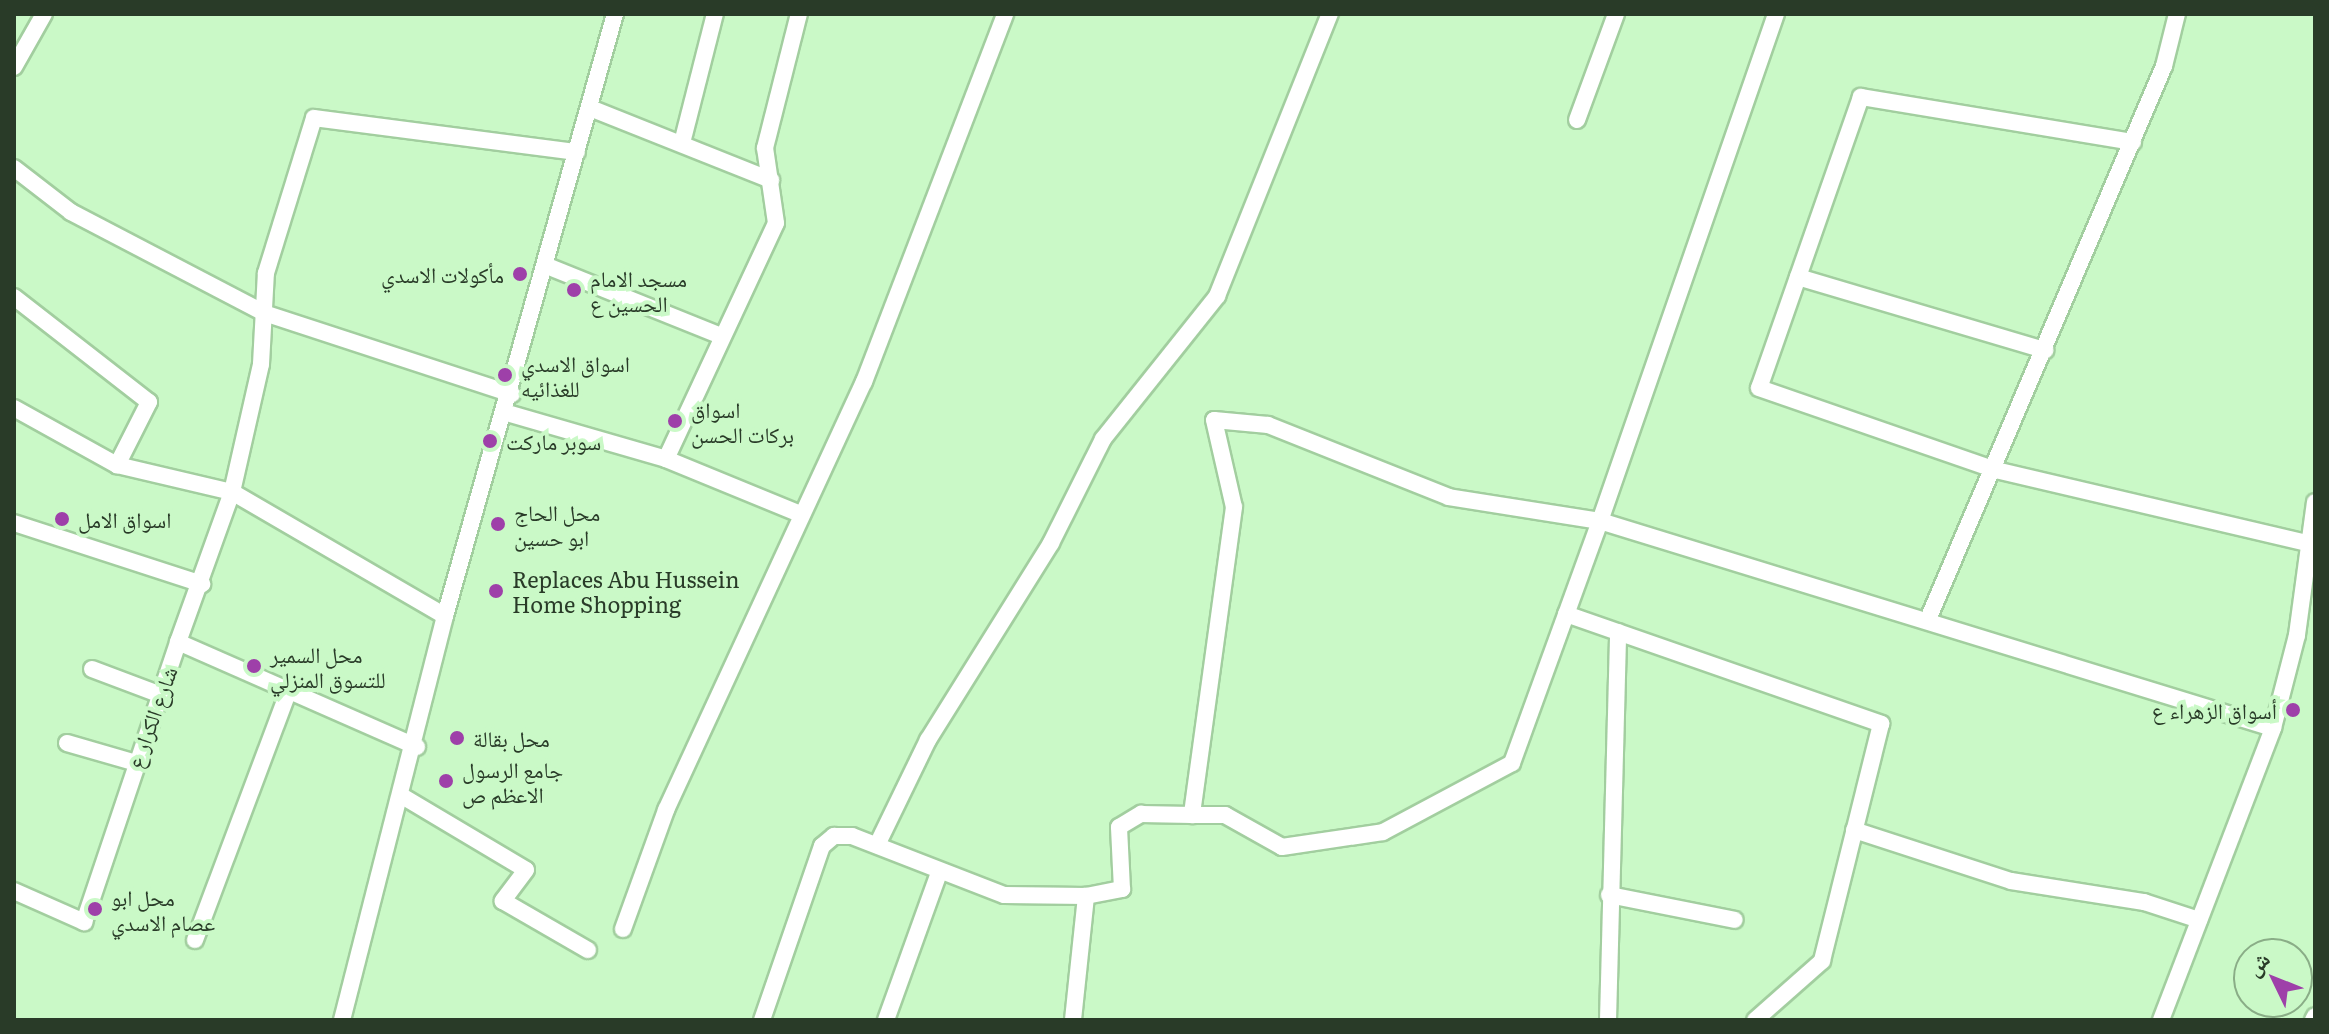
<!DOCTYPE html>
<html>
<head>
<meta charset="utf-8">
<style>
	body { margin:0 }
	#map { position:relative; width:2329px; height:1034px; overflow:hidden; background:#caf9c7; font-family:Literata,"Noto Naskh Arabic",serif }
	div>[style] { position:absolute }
	.roads { filter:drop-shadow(2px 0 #a2ce9f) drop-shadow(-2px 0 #a2ce9f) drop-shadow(0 2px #a2ce9f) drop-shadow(0 -2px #a2ce9f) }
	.street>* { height:16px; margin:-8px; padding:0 8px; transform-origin:8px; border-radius:8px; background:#fff }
	.dots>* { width:22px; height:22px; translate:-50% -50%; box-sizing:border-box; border:4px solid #caf9c7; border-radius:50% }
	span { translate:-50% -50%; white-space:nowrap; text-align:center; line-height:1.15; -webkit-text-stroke:8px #caf9c7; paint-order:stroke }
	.poi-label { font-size:22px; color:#293b28 }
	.right { translate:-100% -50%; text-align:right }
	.left { translate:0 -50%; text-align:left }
	.street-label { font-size:22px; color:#293b28 }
	.frame { position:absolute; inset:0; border:16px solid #293b28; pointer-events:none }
	.north { position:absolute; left:2233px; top:938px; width:80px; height:80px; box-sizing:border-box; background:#caf9c7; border:2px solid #8aad87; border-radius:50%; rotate:313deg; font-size:22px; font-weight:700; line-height:32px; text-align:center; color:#293b28 }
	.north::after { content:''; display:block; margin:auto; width:28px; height:36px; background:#9e40a9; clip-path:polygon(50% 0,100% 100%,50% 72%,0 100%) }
</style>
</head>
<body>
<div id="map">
	<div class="roads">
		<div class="street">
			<i style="left:1776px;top:14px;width:537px;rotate:109.14deg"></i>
			<i style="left:1600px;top:521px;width:704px;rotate:17.1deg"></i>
			<i style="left:2273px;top:728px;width:96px;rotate:-75.5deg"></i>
			<i style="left:2297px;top:635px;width:134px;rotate:-82.3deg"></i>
			<i style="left:14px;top:67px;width:61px;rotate:-60.5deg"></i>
			<i style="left:590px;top:108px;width:195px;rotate:21.7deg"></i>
			<i style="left:1577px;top:120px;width:113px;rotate:-69.8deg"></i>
			<i style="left:2133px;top:142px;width:276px;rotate:-170.6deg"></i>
			<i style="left:1861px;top:97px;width:308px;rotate:109.3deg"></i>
			<i style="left:1759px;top:388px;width:251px;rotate:19.1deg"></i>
			<i style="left:1996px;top:470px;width:319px;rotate:13.2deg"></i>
			<i style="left:682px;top:143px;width:133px;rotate:-75.7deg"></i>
			<i style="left:14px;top:168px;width:72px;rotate:37.7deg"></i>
			<i style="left:71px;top:212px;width:218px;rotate:27.6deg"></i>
			<i style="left:264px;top:313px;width:261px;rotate:18.1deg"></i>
			<i style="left:547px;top:266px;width:188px;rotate:21.9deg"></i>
			<i style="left:1798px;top:277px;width:258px;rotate:16.5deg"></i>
			<i style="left:14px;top:297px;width:171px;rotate:37.9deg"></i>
			<i style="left:149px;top:402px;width:71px;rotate:116.9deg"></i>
			<i style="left:14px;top:408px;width:118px;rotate:29deg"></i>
			<i style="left:117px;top:465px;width:118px;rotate:13.2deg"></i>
			<i style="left:232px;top:492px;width:246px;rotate:30.2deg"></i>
			<i style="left:507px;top:413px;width:166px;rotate:16.1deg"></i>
			<i style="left:666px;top:459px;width:145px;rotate:22.3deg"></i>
			<i style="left:666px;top:459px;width:260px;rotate:-65deg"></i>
			<i style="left:776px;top:223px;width:76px;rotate:-98.3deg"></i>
			<i style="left:765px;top:148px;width:138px;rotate:-75.8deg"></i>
			<i style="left:14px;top:523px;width:198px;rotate:18deg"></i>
			<i style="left:1566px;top:614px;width:334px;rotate:19.2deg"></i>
			<i style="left:1881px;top:724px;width:244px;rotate:104deg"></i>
			<i style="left:1822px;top:961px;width:89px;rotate:138.6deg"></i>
			<i style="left:1929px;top:617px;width:599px;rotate:-66.9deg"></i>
			<i style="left:2164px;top:66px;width:54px;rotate:-76deg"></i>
			<i style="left:178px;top:642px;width:159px;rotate:-70.2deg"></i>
			<i style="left:232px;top:492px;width:131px;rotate:-77.2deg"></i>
			<i style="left:261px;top:364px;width:91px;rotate:-86.9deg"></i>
			<i style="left:266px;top:273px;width:162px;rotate:-72.8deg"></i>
			<i style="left:314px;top:118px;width:265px;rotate:7.4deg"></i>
			<i style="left:92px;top:669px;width:71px;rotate:20.7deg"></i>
			<i style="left:67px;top:743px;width:69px;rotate:16.1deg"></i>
			<i style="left:402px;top:796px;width:144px;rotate:30.8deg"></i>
			<i style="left:526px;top:870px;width:39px;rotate:127deg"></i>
			<i style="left:503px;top:901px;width:98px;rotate:30deg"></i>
			<i style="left:1854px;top:830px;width:165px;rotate:18deg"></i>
			<i style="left:2011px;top:881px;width:135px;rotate:9deg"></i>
			<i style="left:2144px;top:902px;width:58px;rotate:18.1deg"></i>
			<i style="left:877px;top:845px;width:117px;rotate:-64.1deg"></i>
			<i style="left:928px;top:740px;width:232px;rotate:-58deg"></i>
			<i style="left:1051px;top:543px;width:116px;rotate:-63.4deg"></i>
			<i style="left:1103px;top:439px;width:183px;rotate:-51.4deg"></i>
			<i style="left:1217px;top:296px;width:304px;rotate:-68.2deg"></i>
			<i style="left:14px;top:891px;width:77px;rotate:23.9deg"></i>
			<i style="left:84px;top:922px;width:295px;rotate:-71.4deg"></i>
			<i style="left:178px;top:642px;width:261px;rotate:23.7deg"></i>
			<i style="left:1609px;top:895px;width:128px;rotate:11.2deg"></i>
			<i style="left:623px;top:929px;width:127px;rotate:-70.1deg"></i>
			<i style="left:666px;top:810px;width:472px;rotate:-65.2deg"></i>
			<i style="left:864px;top:382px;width:394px;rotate:-69deg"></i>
			<i style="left:195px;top:940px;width:265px;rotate:-69.4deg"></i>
			<i style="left:342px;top:1020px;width:417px;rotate:-75.7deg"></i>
			<i style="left:445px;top:616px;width:626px;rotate:-74.23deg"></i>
			<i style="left:762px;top:1020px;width:184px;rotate:-71deg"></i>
			<i style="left:822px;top:846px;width:16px;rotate:-40deg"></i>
			<i style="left:834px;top:836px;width:18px"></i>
			<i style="left:852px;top:836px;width:163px;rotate:21.2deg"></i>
			<i style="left:1004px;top:895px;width:82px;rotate:0.7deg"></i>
			<i style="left:1086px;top:896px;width:37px;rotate:-11deg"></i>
			<i style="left:1122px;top:889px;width:62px;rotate:-92.8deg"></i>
			<i style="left:1119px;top:827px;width:26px;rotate:-31deg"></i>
			<i style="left:1141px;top:814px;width:51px;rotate:1.1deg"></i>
			<i style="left:1192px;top:815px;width:33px"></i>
			<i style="left:1225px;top:815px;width:65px;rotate:29.3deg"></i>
			<i style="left:1282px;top:847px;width:102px;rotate:-8.4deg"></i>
			<i style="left:1383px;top:832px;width:146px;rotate:-28.1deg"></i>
			<i style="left:1512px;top:763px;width:258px;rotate:-70deg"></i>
			<i style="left:1600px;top:521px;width:153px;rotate:-171deg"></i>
			<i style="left:1449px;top:497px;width:195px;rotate:-158.3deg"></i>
			<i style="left:1268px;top:425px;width:54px;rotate:-174.7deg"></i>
			<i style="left:1214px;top:420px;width:89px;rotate:77.1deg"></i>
			<i style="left:1234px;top:507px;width:311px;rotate:97.8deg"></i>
			<i style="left:886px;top:1020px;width:156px;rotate:-70.2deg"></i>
			<i style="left:1073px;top:1020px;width:125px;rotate:-84deg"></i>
			<i style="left:1608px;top:1020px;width:388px;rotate:-88.5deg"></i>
			<i style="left:2161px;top:1020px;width:313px;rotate:-69deg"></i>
			<i style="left:2313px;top:1020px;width:4px;rotate:-63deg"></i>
		</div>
	</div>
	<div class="dots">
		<i style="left:520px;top:274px;background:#9e40a9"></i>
		<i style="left:574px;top:290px;background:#9e40a9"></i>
		<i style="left:505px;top:375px;background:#9e40a9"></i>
		<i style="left:675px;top:421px;background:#9e40a9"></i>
		<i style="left:490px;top:441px;background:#9e40a9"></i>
		<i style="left:62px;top:519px;background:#9e40a9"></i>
		<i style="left:498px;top:524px;background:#9e40a9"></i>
		<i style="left:496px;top:591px;background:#9e40a9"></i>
		<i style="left:254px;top:666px;background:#9e40a9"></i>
		<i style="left:2293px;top:710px;background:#9e40a9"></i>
		<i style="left:457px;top:738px;background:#9e40a9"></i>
		<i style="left:446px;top:781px;background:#9e40a9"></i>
		<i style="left:95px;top:909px;background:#9e40a9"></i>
	</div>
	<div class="poi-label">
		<span class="right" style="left:504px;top:274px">مأكولات الاسدي</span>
		<span class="left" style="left:590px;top:290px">مسجد الامام<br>الحسين ع</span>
		<span class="left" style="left:521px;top:375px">اسواق الاسدي<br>للغذائيه</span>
		<span class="left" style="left:691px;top:421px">اسواق<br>بركات الحسن</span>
		<span class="left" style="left:506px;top:441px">سوبر ماركت</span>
		<span class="left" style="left:514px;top:524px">محل الحاج<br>ابو حسين</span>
		<span class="left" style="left:78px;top:519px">اسواق الامل</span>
		<span class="left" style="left:512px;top:591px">Replaces Abu Hussein<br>Home Shopping</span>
		<span class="left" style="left:270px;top:666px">محل السمير<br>للتسوق المنزلي</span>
		<span class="right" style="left:2277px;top:710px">أسواق الزهراء ع</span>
		<span class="left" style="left:473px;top:738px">محل بقالة</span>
		<span class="left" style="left:462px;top:781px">جامع الرسول<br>الاعظم ص</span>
		<span class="left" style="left:111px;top:909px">محل ابو<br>عصام الاسدي</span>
	</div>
	<div class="street-label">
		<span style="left:151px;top:717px;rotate:-70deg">شارع الكرار ع</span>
	</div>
	<div class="frame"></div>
	<div class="north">ش</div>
</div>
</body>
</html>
